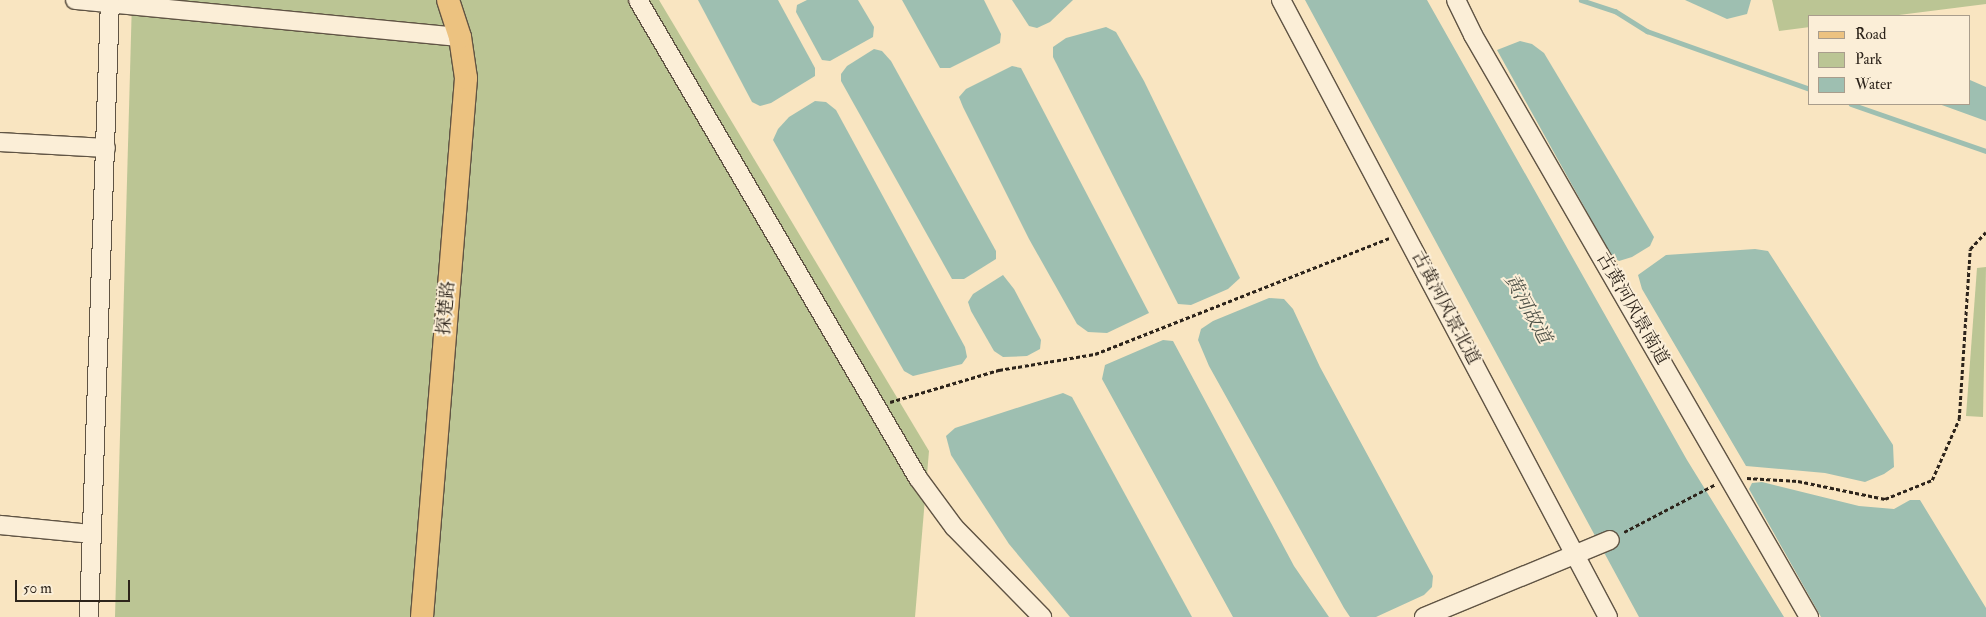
<!DOCTYPE html>
<html>
<head>
<meta charset="utf-8">
<style>
	body { margin:0 }
	#map { position:relative; width:1986px; height:617px; overflow:hidden; background:#f9e5c1; font-family:"IM FELL Double Pica","Noto Serif SC",serif }
	div>[style] { position:absolute }
	.green>* { inset:0; background:#bbc594 }
	.water>* { inset:0; background:#9ebfb1 }
	.stream>* { height:4.5px; margin:-2.25px; padding:0 2.25px; transform-origin:2.25px; border-radius:2.25px; background:#9ebfb1 }
	.path>* { height:2.5px; margin-top:-1.25px; transform-origin:0; background:repeating-linear-gradient(90deg,#2d241b 0 4px,transparent 0 6.5px) }
	.roads { filter:drop-shadow(1px 0 #605444) drop-shadow(-1px 0 #605444) drop-shadow(0 1px #605444) drop-shadow(0 -1px #605444) }
	.minor>* { height:18px; margin:-9px; padding:0 9px; transform-origin:9px; border-radius:9px; background:#fbeed7 }
	.major>* { height:22px; margin:-11px; padding:0 11px; transform-origin:11px; border-radius:11px; background:#ecc280 }
	span { translate:-50% -50%; white-space:nowrap; text-align:center; line-height:1.15; -webkit-text-stroke:4px #fbeed7; paint-order:stroke }
	.street-label { font-size:18px; color:#2d241b }
	.water-label { font-size:19px; color:#4f5248; font-style:italic }
	.legend { position:absolute; left:1808px; top:15px; width:162px; height:90px; box-sizing:border-box; background:#fbeed7; border:1px solid #a99d8c; margin:0; padding:6px 9px; list-style:none; font-size:15px; color:#2d241b }
	.legend li { display:flex; align-items:center; gap:10px; height:25px }
	.legend b { width:25px; border:1px solid #a99d8c }
	.scale { position:absolute; left:15px; top:580px; width:115px; height:22px; box-sizing:border-box; border:2px solid #2d241b; border-top:0; padding-left:6px; font-size:15px; line-height:18px; white-space:nowrap; color:#2d241b; -webkit-text-stroke:4px #fbeed7; paint-order:stroke }
</style>
</head>
<body>
<div id="map">
	<div class="green">
		<i style="clip-path:polygon(132px 0,659px 0,929px 451px,915px 617px,115px 617px)"></i>
		<i style="clip-path:polygon(1772px 0,1986px 0,1986px 4px,1891px 16px,1810px 16px,1810px 27px,1779px 31px)"></i>
		<i style="clip-path:polygon(1986px 267px,1983px 417px,1966px 416px,1977px 268px)"></i>
	</div>
	<div class="water">
		<i style="clip-path:polygon(698px 0,778px 0,815px 68px,815px 76px,771px 103px,760px 106px,752px 102px)"></i>
		<i style="clip-path:polygon(807px 0,858px 0,874px 27px,873px 37px,830px 61px,822px 60px,796px 12px,797px 5px)"></i>
		<i style="clip-path:polygon(902px 0,984px 0,1001px 34px,1000px 43px,950px 68px,940px 68px)"></i>
		<i style="clip-path:polygon(1012px 0,1073px 0,1050px 22px,1037px 28px,1029px 26px)"></i>
		<i style="clip-path:polygon(1305px 0,1427px 0,1687px 460px,1784px 617px,1639px 617px)"></i>
		<i style="clip-path:polygon(1685px 0,1751px 0,1747px 14px,1727px 19px)"></i>
		<i style="clip-path:polygon(1106px 27px,1116px 32px,1144px 81px,1240px 278px,1228px 289px,1191px 305px,1178px 304px,1053px 57px,1053px 47px,1066px 38px)"></i>
		<i style="clip-path:polygon(1520px 41px,1532px 44px,1544px 53px,1654px 237px,1650px 246px,1632px 257px,1619px 261px,1612px 257px,1497px 50px)"></i>
		<i style="clip-path:polygon(874px 49px,882px 51px,891px 61px,996px 251px,996px 259px,964px 279px,952px 279px,841px 81px,841px 74px,847px 66px)"></i>
		<i style="clip-path:polygon(1012px 66px,1021px 68px,1149px 313px,1107px 333px,1088px 332px,1077px 324px,1029px 239px,963px 107px,959px 97px,966px 89px)"></i>
		<i style="clip-path:polygon(1970px 80px,1986px 87px,1986px 121px,1939px 104px,1970px 104px)"></i>
		<i style="clip-path:polygon(815px 101px,826px 102px,836px 110px,965px 347px,967px 357px,962px 364px,913px 376px,904px 371px,773px 140px,778px 129px,789px 117px)"></i>
		<i style="clip-path:polygon(1755px 249px,1768px 251px,1893px 445px,1894px 467px,1884px 474px,1865px 482px,1825px 473px,1746px 466px,1642px 289px,1638px 275px,1666px 255px)"></i>
		<i style="clip-path:polygon(1003px 275px,1014px 289px,1041px 340px,1040px 349px,1027px 356px,1003px 357px,994px 351px,971px 311px,968px 302px,973px 294px)"></i>
		<i style="clip-path:polygon(1269px 298px,1284px 299px,1293px 309px,1320px 367px,1433px 576px,1432px 587px,1424px 595px,1376px 617px,1350px 617px,1344px 608px,1209px 366px,1198px 340px,1201px 329px,1213px 321px)"></i>
		<i style="clip-path:polygon(1163px 340px,1173px 341px,1294px 566px,1329px 617px,1233px 617px,1102px 379px,1105px 365px)"></i>
		<i style="clip-path:polygon(1063px 393px,1072px 397px,1192px 617px,1070px 617px,1009px 544px,951px 455px,946px 436px,955px 428px)"></i>
		<i style="clip-path:polygon(1762px 482px,1859px 506px,1894px 509px,1910px 500px,1920px 500px,1986px 608px,1986px 617px,1821px 617px,1749px 489px,1752px 483px)"></i>
	</div>
	<div class="stream">
		<i style="left:1581px;top:0;width:36px;rotate:18deg"></i>
		<i style="left:1615px;top:11px;width:38px;rotate:32deg"></i>
		<i style="left:1647px;top:31px;width:173px;rotate:19.6deg"></i>
		<i style="left:1851px;top:104px;width:143px;rotate:19.2deg"></i>
	</div>
	<div class="path">
		<i style="left:890px;top:402px;width:114px;rotate:-16.4deg"></i>
		<i style="left:999px;top:370px;width:97px;rotate:-9.5deg"></i>
		<i style="left:1095px;top:354px;width:316px;rotate:-21.5deg"></i>
		<i style="left:1747px;top:478px;width:51px;rotate:3.4deg"></i>
		<i style="left:1798px;top:481px;width:89px;rotate:11.7deg"></i>
		<i style="left:1885px;top:499px;width:51px;rotate:-22deg"></i>
		<i style="left:1932px;top:480px;width:67px;rotate:-66.1deg"></i>
		<i style="left:1959px;top:419px;width:170px;rotate:-86.3deg"></i>
		<i style="left:1970px;top:249px;width:23px;rotate:-47deg"></i>
		<i style="left:1624px;top:532px;width:102px;rotate:-27.6deg"></i>
	</div>
	<div class="roads">
		<div class="minor">
			<i style="left:75px;top:0;width:387px;rotate:5.5deg"></i>
			<i style="left:638px;top:0;width:554px;rotate:59.64deg"></i>
			<i style="left:918px;top:478px;width:61px;rotate:53.7deg"></i>
			<i style="left:954px;top:527px;width:126px;rotate:45.6deg"></i>
			<i style="left:1281px;top:0;width:698px;rotate:62.08deg"></i>
			<i style="left:1456px;top:0;width:39px;rotate:64deg"></i>
			<i style="left:1473px;top:35px;width:672px;rotate:60deg"></i>
			<i style="left:0;top:142px;width:106px;rotate:3.2deg"></i>
			<i style="left:0;top:525px;width:92px;rotate:5.6deg"></i>
			<i style="left:89px;top:617px;width:617px;rotate:-88.05deg"></i>
			<i style="left:1424px;top:617px;width:201px;rotate:-22.5deg"></i>
		</div>
		<div class="major">
			<i style="left:422px;top:617px;width:541px;rotate:-85.33deg"></i>
			<i style="left:466px;top:78px;width:41px;rotate:-98.3deg"></i>
			<i style="left:460px;top:37px;width:39px;rotate:-108deg"></i>
		</div>
	</div>
	<div class="street-label">
		<span style="left:447px;top:308px;rotate:-85deg">探楚路</span>
		<span style="left:1445px;top:308px;rotate:62deg">古黄河风景北道</span>
		<span style="left:1632px;top:309px;rotate:60deg">古黄河风景南道</span>
	</div>
	<div class="water-label">
		<span style="left:1527px;top:309px;rotate:61deg">黄河故道</span>
	</div>
	<ul class="legend">
	<li><b style="height:6px;background:#ecc280"></b>Road</li>
	<li><b style="height:14px;background:#bbc594"></b>Park</li>
	<li><b style="height:14px;background:#9ebfb1"></b>Water</li>
	</ul>
	<div class="scale">50 m</div>
</div>
</body>
</html>
